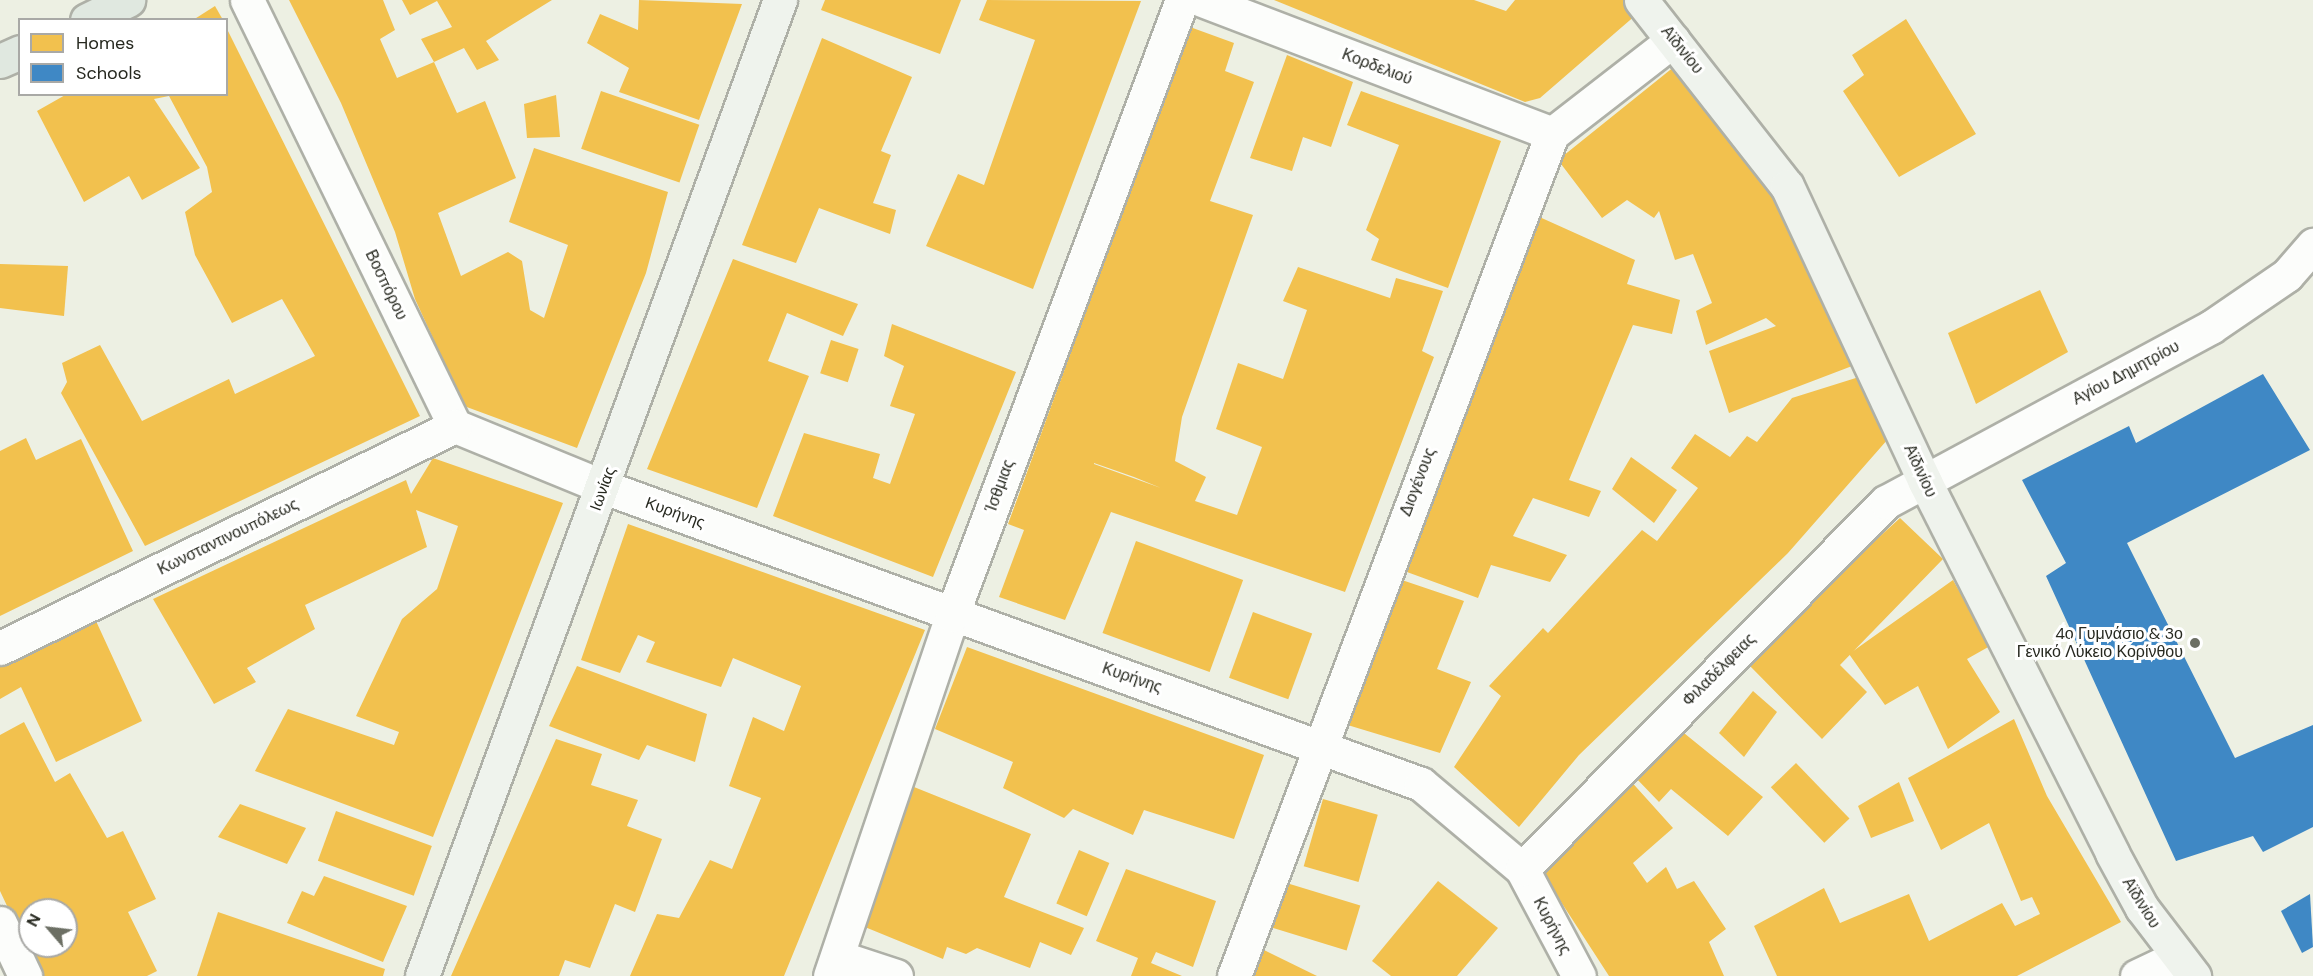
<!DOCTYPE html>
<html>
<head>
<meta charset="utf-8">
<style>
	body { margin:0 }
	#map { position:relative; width:2313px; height:976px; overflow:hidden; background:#edf0e3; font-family:"DM Sans",sans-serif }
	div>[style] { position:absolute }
	.homes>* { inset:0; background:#f2c14e; transform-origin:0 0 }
	.schools>* { inset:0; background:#3f88c5 }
	.roads { filter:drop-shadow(2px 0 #aeb0a7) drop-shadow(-2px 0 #aeb0a7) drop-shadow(0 2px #aeb0a7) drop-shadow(0 -2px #aeb0a7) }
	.street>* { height:33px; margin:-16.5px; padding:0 16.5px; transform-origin:16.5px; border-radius:16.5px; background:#fcfdfb }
	.secondary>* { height:33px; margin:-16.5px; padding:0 16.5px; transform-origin:16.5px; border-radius:16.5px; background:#eff3ed }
	.primary>* { height:33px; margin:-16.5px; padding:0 16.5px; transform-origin:16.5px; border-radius:16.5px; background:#e0e8e0 }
	.dots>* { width:16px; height:16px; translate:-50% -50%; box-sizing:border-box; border:3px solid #fff; border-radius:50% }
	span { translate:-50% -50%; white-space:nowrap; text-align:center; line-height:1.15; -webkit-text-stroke:6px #fff; paint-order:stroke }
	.street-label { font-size:16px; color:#272920 }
	.poi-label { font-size:16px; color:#272920 }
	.right { translate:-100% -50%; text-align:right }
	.legend { position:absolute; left:18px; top:18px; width:210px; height:78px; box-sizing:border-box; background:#fff; border:2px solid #a9a9a6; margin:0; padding:8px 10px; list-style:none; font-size:18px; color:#272920 }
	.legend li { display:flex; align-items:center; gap:12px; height:30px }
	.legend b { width:30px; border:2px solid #a9a9a6 }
	.north { position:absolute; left:18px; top:898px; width:60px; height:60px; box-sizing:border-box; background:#fff; border:2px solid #a9a9a6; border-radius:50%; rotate:298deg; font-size:16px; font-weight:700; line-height:24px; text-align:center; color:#272920 }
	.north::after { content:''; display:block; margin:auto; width:21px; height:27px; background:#6c6f64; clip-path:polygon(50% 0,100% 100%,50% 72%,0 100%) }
</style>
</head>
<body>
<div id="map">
	<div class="homes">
		<i style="clip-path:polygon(289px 0,383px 0,395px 30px,380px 39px,397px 78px,434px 62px,457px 113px,485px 101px,516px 178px,438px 213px,461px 276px,508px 252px,522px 261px,530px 310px,544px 318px,568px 245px,509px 222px,534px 148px,668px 192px,646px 273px,577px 448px,464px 406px,415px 299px,395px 232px,341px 103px)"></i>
		<i style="clip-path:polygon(402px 0,552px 0,486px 41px,499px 60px,477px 70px,464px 48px,434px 62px,421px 39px,452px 27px,437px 1px,410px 15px)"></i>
		<i style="clip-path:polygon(639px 0,742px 4px,699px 120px,619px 92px,629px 68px,587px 43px,600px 14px,638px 30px)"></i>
		<i style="clip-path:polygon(825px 0,961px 0,940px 54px,821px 10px)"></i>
		<i style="clip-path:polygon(987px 0,1141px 1px,1033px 289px,926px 246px,958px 174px,984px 185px,1035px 40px,979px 20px)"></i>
		<i style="clip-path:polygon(1274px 0,1474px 0,1506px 11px,1515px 0,1624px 0,1637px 14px,1540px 98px,1525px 102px)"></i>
		<i style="clip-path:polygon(215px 6px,223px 20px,193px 20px)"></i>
		<i style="clip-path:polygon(1906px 19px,1976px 134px,1899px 177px,1843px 91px,1864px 75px,1852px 55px)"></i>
		<i style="clip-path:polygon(226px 27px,420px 416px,145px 546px,61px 393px,67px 382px,62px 363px,100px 345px,142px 421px,229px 379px,235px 394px,315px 356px,282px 299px,232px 323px,195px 255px,185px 212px,212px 192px,207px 167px,169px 96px,154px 99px,200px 168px,142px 200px,129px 176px,84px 202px,37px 111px,67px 94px,226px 94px)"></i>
		<i style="clip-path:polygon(evenodd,1190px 27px,1234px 43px,1225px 71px,1254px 82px,1210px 201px,1253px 215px,1182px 417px,1175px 461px,1206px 477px,1195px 501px,1237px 515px,1262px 447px,1216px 429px,1238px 363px,1283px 379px,1307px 310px,1283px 301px,1298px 267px,1390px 298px,1396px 278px,1443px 291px,1422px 351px,1434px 357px,1345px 592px,1111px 512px,1065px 620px,999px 597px,1024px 530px,1008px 524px,1190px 27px,1094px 463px,1134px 477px,1161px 488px,1094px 464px,1094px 463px)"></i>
		<i style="clip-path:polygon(822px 38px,912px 77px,881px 151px,891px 155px,873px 203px,896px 210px,890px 234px,819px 208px,796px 263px,742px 245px)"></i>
		<i style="clip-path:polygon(1287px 55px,1353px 82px,1331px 147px,1303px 137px,1292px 171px,1250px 158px)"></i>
		<i style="clip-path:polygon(1680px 62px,1792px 219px,1860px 363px,1729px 413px,1709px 351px,1776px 326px,1766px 318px,1706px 345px,1696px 311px,1712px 303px,1693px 254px,1675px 260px,1659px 211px,1654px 218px,1627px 200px,1602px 218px,1558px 160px)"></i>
		<i style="left:601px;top:91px;width:104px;height:61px;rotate:19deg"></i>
		<i style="clip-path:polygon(1361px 91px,1501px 141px,1448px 288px,1371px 260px,1379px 239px,1366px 230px,1399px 145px,1347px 125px)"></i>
		<i style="clip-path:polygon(556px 95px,560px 137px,527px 138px,524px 104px)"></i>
		<i style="clip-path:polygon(1535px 215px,1635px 260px,1627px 284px,1680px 300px,1672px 334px,1633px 325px,1569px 480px,1601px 491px,1589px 517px,1533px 498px,1513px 536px,1567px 555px,1550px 582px,1491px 565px,1478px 598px,1396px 568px)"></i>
		<i style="clip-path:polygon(733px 259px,858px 304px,843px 336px,787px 313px,768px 361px,809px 376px,757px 508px,647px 469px)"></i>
		<i style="clip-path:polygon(0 264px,68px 266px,64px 316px,0 308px)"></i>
		<i style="clip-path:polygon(2040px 290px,2068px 352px,1976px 404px,1948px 333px)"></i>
		<i style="clip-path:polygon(892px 324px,1016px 372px,933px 577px,773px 516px,804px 433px,880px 454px,873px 478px,890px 484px,915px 414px,890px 406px,904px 366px,884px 356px)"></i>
		<i style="left:831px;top:340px;width:29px;height:35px;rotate:18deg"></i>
		<i style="clip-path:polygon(1859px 377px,1888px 439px,1788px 553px,1579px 755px,1519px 827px,1454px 767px,1501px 696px,1489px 686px,1543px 628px,1548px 633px,1642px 530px,1657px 541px,1698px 488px,1671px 468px,1695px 434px,1730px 457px,1747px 436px,1757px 442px,1792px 398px)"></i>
		<i style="clip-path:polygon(26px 438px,36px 460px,81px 439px,133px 551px,0 616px,0 451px)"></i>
		<i style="clip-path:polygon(1631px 457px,1677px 490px,1654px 523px,1612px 489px)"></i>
		<i style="clip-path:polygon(433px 458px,563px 503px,433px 837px,255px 771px,288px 709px,394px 745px,399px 732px,356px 716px,402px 619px,437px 589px,458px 526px,416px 510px,427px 547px,305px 605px,315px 629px,247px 668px,256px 682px,214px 704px,153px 599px,406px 480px,411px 494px)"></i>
		<i style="clip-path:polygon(1900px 518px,1943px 559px,1840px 665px,1867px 692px,1822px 739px,1750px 666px,1793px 616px)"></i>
		<i style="clip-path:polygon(628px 524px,925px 630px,784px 976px,630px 976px,657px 914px,679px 918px,710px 860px,732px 869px,761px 798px,729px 786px,753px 717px,784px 731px,801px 686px,733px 658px,721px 687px,646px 662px,655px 642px,638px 635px,620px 673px,581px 660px)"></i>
		<i style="left:1136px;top:541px;width:114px;height:98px;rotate:20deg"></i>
		<i style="clip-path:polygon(1393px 577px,1464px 601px,1437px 669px,1471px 682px,1440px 753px,1341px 723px)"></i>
		<i style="clip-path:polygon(1953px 580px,1990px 646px,1967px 659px,2000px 712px,1948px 749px,1918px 686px,1885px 705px,1849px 654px)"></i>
		<i style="left:1253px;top:612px;width:63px;height:70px;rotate:20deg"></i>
		<i style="clip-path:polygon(96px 621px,142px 721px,56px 762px,21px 687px,0 699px,0 659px)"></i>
		<i style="clip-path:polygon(967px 647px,1264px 755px,1234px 839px,1144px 810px,1133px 835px,1073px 809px,1064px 818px,1003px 788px,1013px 762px,935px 729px)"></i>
		<i style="clip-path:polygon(577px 666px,707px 714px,695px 762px,647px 745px,639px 760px,549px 726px)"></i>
		<i style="clip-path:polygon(1753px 691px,1777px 712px,1744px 757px,1719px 733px)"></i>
		<i style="clip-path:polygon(2014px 719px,2047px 796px,2121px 922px,2017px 976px,1777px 976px,1754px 926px,1824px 888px,1840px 923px,1909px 894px,1929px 941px,2002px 903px,2015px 926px,2040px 914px,2032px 897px,2021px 901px,1989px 823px,1941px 850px,1908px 778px)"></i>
		<i style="clip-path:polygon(evenodd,24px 722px,55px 782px,70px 773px,107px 838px,123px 831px,156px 899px,128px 912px,157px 971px,147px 976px,40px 976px,0 891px,0 735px,24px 722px,30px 910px,66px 910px,66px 946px,30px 946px,30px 910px)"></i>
		<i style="clip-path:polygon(1679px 729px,1763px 797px,1728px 836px,1671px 789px,1659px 802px,1634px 776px)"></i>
		<i style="clip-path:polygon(556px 739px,602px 754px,591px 785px,638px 800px,627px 826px,662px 839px,635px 912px,615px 904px,590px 968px,565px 960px,559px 976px,451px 976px)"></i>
		<i style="left:1796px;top:763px;width:77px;height:35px;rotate:46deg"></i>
		<i style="clip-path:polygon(1628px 778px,1673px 828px,1633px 863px,1647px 883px,1666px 867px,1677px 889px,1694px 881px,1726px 929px,1709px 942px,1724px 976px,1609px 976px,1539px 868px)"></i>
		<i style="clip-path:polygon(1899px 782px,1914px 821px,1871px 838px,1858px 806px)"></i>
		<i style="clip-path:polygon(914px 787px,1031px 834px,1004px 897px,1084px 928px,1071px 955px,1040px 942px,1030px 968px,977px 948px,966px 954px,947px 947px,943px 959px,860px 925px)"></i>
		<i style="left:1323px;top:799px;width:57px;height:70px;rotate:16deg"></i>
		<i style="clip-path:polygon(240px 804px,306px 828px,287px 864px,218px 837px)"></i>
		<i style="left:336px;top:811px;width:102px;height:53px;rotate:20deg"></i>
		<i style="left:1079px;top:850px;width:33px;height:58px;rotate:23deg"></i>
		<i style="clip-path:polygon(1126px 869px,1216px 901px,1193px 967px,1156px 952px,1151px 963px,1182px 976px,1131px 976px,1138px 958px,1096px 941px)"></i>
		<i style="clip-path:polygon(324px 876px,407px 906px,383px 962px,287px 923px,302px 891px,314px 896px)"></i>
		<i style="left:1280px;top:881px;width:84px;height:47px;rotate:17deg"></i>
		<i style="clip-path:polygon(1438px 881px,1498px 928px,1457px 976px,1391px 976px,1372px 961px)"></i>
		<i style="clip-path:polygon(218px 912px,385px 969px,383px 976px,197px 976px)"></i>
		<i style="clip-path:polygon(1258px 947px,1317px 976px,1247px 976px)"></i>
	</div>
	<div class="schools">
		<i style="clip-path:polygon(2263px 374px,2310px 450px,2127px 543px,2235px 758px,2313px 725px,2313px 827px,2263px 852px,2253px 836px,2176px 861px,2046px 576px,2066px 563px,2022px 480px,2129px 426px,2136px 443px)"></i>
		<i style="clip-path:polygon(2310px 894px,2313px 947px,2302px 953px,2281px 911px)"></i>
	</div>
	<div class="roads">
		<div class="street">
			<i style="left:247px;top:0;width:474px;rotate:64deg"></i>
			<i style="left:455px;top:426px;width:161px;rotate:22.3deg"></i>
			<i style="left:604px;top:487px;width:869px;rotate:19.98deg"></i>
			<i style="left:1421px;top:784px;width:132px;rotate:40.1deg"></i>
			<i style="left:1522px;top:869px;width:121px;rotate:62deg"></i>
			<i style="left:1202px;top:0;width:375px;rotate:20.9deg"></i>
			<i style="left:0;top:648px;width:506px;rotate:-26.01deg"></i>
			<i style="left:1522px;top:869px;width:517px;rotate:-45.24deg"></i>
			<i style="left:1886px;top:502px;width:369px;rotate:-28.3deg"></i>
			<i style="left:2211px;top:327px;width:92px;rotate:-34.4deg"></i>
			<i style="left:2287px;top:275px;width:40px;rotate:-49deg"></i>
			<i style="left:0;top:923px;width:59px;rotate:64.7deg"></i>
			<i style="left:838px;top:957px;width:61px;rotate:18.1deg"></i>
			<i style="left:830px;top:976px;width:381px;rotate:-71.3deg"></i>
			<i style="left:952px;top:615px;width:657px;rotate:-69.5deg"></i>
			<i style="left:1234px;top:976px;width:900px;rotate:-69.31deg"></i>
			<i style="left:1552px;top:134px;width:153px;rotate:-37.8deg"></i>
			<i style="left:2137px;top:976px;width:44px;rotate:-25.4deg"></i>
		</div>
		<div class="secondary">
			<i style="left:1641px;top:0;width:236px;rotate:51.9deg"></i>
			<i style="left:1787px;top:186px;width:327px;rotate:65deg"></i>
			<i style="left:1925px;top:482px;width:415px;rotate:63.2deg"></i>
			<i style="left:2112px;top:853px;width:63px;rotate:61.4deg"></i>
			<i style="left:2142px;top:908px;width:86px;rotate:52.6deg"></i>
			<i style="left:422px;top:976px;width:1040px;rotate:-69.86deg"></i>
		</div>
		<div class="primary">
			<i style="left:87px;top:20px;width:46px;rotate:-26deg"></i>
			<i style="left:0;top:61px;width:22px;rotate:-24deg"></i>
		</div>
	</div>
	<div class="dots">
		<i style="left:2195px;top:643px;background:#6c6f64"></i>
	</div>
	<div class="street-label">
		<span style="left:1682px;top:50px;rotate:51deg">Αϊδινίου</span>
		<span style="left:1377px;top:67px;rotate:21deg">Κορδελιού</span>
		<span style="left:386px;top:285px;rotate:64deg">Βοσπόρου</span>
		<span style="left:2126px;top:373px;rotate:-28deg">Αγίου Δημητρίου</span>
		<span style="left:1920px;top:471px;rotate:65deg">Αϊδινίου</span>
		<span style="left:1418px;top:482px;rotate:-69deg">Διογένους</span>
		<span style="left:1000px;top:486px;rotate:-70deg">Ίσθμιας</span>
		<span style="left:603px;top:489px;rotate:-70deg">Ιωνίας</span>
		<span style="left:675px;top:513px;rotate:20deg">Κυρήνης</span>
		<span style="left:228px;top:537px;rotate:-26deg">Κωνσταντινουπόλεως</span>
		<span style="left:1719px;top:670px;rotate:-45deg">Φιλαδέλφειας</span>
		<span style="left:1132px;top:678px;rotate:19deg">Κυρήνης</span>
		<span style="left:2141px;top:903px;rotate:58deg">Αϊδινίου</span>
		<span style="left:1552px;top:926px;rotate:62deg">Κυρήνης</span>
	</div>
	<div class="poi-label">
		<span class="right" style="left:2183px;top:643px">4ο Γυμνάσιο &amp; 3ο<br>Γενικό Λύκειο Κορίνθου</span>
	</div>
	<ul class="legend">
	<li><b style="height:16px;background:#f2c14e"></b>Homes</li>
	<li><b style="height:16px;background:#3f88c5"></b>Schools</li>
	</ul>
	<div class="north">N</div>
</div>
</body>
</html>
